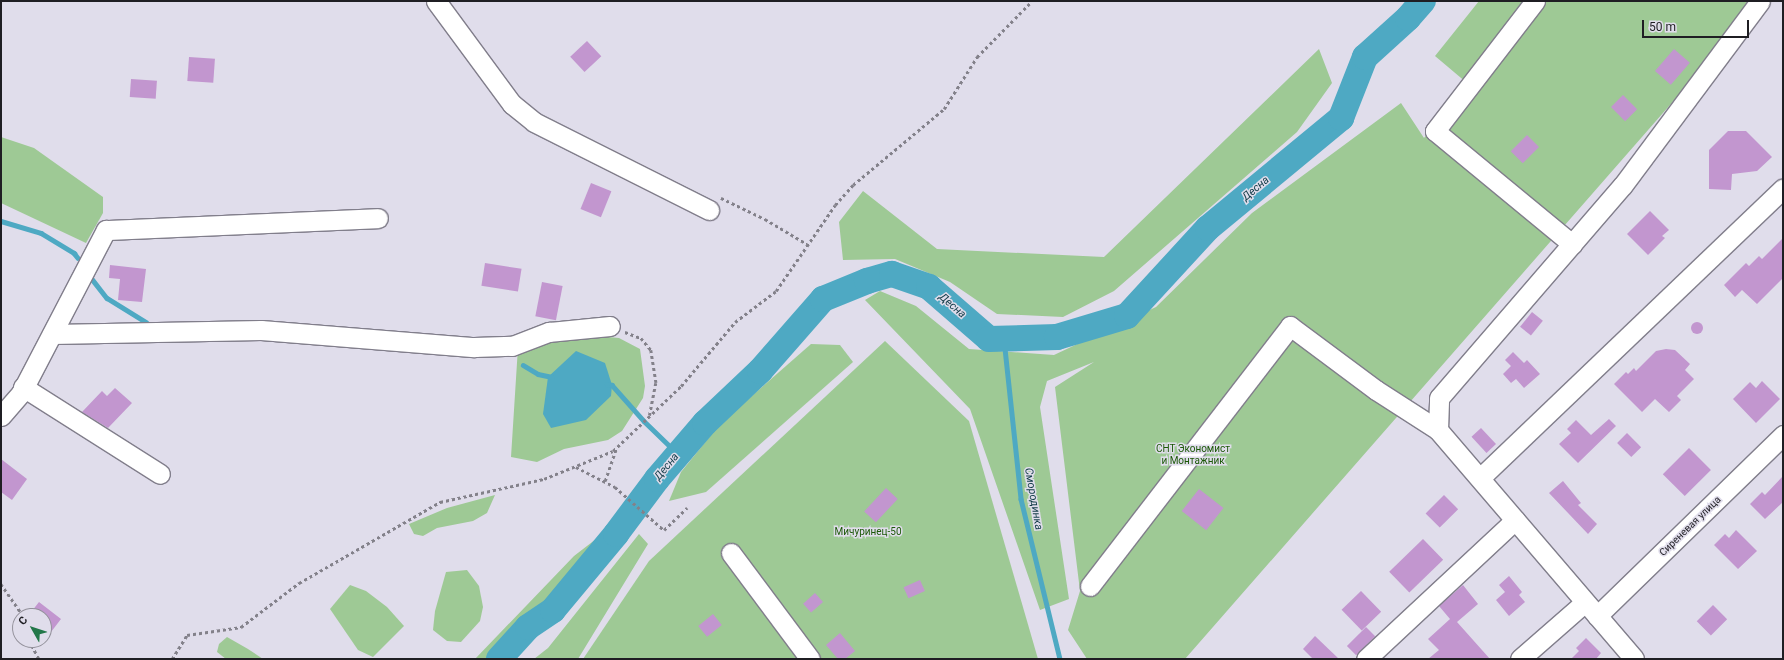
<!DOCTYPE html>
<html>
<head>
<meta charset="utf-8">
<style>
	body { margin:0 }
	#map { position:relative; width:1784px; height:660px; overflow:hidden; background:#e0ddeb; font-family:Roboto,sans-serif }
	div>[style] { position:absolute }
	.green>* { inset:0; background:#9ec995 }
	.water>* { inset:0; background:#4ea9c3 }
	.stream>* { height:4.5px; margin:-2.25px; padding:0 2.25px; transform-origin:2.25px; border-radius:2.25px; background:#4ea9c3 }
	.river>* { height:26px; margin:-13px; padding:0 13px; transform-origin:13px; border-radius:13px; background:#4ea9c3 }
	.building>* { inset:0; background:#c296cf; transform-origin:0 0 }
	.round { border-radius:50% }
	.path>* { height:2.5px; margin-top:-1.25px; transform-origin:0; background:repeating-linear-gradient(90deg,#83818a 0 3px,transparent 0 6px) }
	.roads { filter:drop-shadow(1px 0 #817e8b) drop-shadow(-1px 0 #817e8b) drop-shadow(0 1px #817e8b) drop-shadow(0 -1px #817e8b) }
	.minor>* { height:19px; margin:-9.5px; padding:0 9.5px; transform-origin:9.5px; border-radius:9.5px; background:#fff }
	span { translate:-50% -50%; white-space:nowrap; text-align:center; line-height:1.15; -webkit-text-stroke:3px #e0ddeb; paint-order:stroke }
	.park-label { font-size:10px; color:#1b5807 }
	.street-label { font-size:10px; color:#1f1e23 }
	.water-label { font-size:11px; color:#113b47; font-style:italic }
	.frame { position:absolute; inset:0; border:2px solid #1f1e23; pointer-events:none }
	.north { position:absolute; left:12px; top:608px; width:40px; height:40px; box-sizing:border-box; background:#e0ddeb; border:1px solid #93919b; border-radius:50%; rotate:309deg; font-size:11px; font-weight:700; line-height:16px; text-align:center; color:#1f1e23 }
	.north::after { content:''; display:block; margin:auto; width:14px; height:18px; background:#237749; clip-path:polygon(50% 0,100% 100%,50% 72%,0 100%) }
	.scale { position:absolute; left:1642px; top:20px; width:107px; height:18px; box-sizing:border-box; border:2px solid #1f1e23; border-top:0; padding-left:5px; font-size:12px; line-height:14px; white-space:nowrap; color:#1f1e23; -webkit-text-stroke:3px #e0ddeb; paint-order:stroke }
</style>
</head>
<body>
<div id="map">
	<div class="green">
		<i style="clip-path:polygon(1479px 1px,1761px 1px,1185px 659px,1087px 659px,1068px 630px,1080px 591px,1055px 387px,1094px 362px,1047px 381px,1040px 407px,1069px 599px,1040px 610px,970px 409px,865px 300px,880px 291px,916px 306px,969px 349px,1054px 355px,1156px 307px,1252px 213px,1401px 103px,1424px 138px,1467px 83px,1435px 56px)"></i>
		<i style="clip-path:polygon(1319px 49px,1332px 83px,1297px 132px,1114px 291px,1063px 317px,997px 314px,950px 282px,895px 259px,843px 260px,839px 222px,863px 191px,937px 249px,1104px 257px)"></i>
		<i style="clip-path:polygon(1px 137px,34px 148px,103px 197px,103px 213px,86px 243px,1px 203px)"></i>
		<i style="clip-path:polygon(577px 334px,619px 338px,640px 349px,645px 386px,643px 398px,622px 431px,608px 440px,564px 449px,537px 462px,511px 457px,518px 347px)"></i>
		<i style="clip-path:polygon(885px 341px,969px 421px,1038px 659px,583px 659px,649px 561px)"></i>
		<i style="clip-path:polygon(811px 344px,840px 345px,853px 362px,706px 492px,669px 501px,681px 472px,720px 424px)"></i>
		<i style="clip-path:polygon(495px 495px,487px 513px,473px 521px,437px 528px,423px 536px,414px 534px,409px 524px,447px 508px)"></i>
		<i style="clip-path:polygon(609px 529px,624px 533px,600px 562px,523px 625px,495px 659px,475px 659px,574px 556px)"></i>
		<i style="clip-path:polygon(639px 534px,648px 544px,578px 659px,534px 659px,548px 648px)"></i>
		<i style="clip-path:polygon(467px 570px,479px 586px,483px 607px,480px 621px,461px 642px,447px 641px,433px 630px,435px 611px,446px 572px)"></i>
		<i style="clip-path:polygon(350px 585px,366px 591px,387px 607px,404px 626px,373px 657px,358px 650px,330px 609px)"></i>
		<i style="clip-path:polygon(227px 637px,248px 649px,263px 659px,226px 659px,217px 652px,219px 644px)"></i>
	</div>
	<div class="water">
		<i style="clip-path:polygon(576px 351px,605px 363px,612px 385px,611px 396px,586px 420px,551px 428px,543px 414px,548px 377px)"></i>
	</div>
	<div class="stream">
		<i style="left:1px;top:221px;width:42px;rotate:16.7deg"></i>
		<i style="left:41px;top:233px;width:39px;rotate:31deg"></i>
		<i style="left:74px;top:253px;width:6px;rotate:51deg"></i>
		<i style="left:92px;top:279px;width:24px;rotate:52deg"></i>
		<i style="left:107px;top:298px;width:46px;rotate:31.6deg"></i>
		<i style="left:1004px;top:339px;width:161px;rotate:83.9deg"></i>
		<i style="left:1021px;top:499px;width:165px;rotate:76.3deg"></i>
		<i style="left:523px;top:365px;width:17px;rotate:31deg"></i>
		<i style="left:538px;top:374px;width:14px;rotate:12deg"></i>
		<i style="left:607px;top:384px;width:5px;rotate:11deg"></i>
		<i style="left:612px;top:385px;width:48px;rotate:48.4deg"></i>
		<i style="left:644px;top:421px;width:47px;rotate:44.1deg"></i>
	</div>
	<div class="river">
		<i style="left:499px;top:659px;width:43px;rotate:-47.8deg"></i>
		<i style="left:528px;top:627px;width:30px;rotate:-34deg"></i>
		<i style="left:553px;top:610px;width:99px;rotate:-50.3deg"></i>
		<i style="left:616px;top:534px;width:69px;rotate:-53.3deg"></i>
		<i style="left:657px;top:479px;width:74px;rotate:-49.4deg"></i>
		<i style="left:705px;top:423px;width:76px;rotate:-43.4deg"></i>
		<i style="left:760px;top:371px;width:96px;rotate:-48.8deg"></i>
		<i style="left:823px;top:299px;width:48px;rotate:-22.2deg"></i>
		<i style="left:867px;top:281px;width:26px;rotate:-16deg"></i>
		<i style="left:892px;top:274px;width:39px;rotate:19deg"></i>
		<i style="left:929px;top:287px;width:79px;rotate:40.9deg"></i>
		<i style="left:989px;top:339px;width:68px;rotate:-1.7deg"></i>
		<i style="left:1057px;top:337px;width:73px;rotate:-16.7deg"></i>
		<i style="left:1127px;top:316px;width:120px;rotate:-47.4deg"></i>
		<i style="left:1208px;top:228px;width:173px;rotate:-39.6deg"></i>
		<i style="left:1341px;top:118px;width:66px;rotate:-68.5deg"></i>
		<i style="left:1365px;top:57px;width:58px;rotate:-42.2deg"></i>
		<i style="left:1408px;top:18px;width:23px;rotate:-49deg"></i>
	</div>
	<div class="building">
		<i style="left:587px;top:41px;width:21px;height:23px;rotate:47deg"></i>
		<i style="left:1674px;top:49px;width:21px;height:29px;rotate:41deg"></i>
		<i style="left:189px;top:57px;width:26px;height:24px;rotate:4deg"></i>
		<i style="left:131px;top:79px;width:26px;height:18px;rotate:4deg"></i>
		<i style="left:1623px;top:95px;width:20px;height:17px;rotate:45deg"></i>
		<i style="clip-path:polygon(1728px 131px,1746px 131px,1772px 157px,1757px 171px,1732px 174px,1731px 190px,1709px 189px,1709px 150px)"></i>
		<i style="left:1527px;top:135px;width:17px;height:23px;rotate:45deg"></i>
		<i style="left:591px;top:183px;width:22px;height:28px;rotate:22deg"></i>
		<i style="clip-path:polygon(1650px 211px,1669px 230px,1662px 236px,1665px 238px,1648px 255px,1627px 234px)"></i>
		<i style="clip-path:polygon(1783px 238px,1783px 278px,1757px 304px,1742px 290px,1735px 297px,1724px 285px,1746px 263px,1749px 266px,1759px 256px,1762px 259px)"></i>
		<i style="left:485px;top:263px;width:37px;height:23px;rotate:9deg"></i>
		<i style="clip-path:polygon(110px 265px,146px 269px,142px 302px,118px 300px,120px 279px,109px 278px)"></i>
		<i style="left:542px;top:282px;width:21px;height:35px;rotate:11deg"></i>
		<i style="left:1532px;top:312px;width:14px;height:19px;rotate:39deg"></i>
		<i class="round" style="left:1691px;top:322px;width:12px;height:12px"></i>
		<i style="clip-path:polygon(1666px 349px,1675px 350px,1690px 364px,1685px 370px,1694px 379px,1677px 396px,1681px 400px,1669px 412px,1655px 399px,1642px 412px,1614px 384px,1626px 372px,1628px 374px,1634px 368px,1636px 371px,1656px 351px)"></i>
		<i style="clip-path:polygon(1513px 352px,1524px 363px,1527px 360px,1540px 374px,1524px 388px,1516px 379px,1511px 383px,1503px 374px,1511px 366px,1505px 360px)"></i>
		<i style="clip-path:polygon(1762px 381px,1780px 399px,1756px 423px,1733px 399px,1750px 382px,1756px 388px)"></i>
		<i style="clip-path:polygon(115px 388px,132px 403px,108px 428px,82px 412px,102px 391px,107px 396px)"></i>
		<i style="clip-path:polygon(1609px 419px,1616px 426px,1578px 463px,1559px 444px,1571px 433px,1567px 429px,1576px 420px,1591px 435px)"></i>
		<i style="left:1481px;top:428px;width:22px;height:13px;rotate:47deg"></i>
		<i style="left:1627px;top:433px;width:20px;height:14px;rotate:45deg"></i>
		<i style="left:1689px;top:448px;width:31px;height:37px;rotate:45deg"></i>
		<i style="clip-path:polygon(1px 459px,27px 479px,12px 500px,1px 492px)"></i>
		<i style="clip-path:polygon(1783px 476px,1783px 502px,1765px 519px,1750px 504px,1762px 492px,1765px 495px)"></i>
		<i style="clip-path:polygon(1563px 481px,1581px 503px,1578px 505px,1597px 524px,1588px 534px,1549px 493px)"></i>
		<i style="left:886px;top:488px;width:16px;height:32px;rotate:43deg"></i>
		<i style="left:1199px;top:489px;width:31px;height:28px;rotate:38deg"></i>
		<i style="left:1444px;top:495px;width:20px;height:26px;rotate:45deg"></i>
		<i style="clip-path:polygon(1736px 530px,1757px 551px,1738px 569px,1714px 545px,1725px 534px,1729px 538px)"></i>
		<i style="left:1423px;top:539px;width:29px;height:47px;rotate:46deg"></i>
		<i style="clip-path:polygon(1509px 576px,1522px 592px,1519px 595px,1525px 602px,1509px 616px,1496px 600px,1505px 592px,1499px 585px)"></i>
		<i style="left:920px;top:580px;width:12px;height:18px;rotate:66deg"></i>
		<i style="clip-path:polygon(1463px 585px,1478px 604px,1457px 622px,1490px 659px,1428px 659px,1439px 650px,1428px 639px,1450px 619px,1439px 606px)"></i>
		<i style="left:1361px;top:591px;width:29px;height:27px;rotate:46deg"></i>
		<i style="left:815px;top:593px;width:12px;height:16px;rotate:48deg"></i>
		<i style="clip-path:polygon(39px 602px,61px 619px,51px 632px,44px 626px,44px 616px,28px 616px)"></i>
		<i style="left:1713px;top:605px;width:20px;height:23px;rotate:45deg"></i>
		<i style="left:713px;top:614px;width:14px;height:19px;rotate:51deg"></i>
		<i style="left:1366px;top:627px;width:13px;height:27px;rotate:45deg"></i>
		<i style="clip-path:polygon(840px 633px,855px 651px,845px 659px,838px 659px,826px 645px)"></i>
		<i style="clip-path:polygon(1315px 636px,1339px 659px,1313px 659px,1303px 649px)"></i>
		<i style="clip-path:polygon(1586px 638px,1601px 653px,1596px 659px,1571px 659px,1579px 651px,1576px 648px)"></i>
	</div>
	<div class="path">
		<i style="left:721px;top:198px;width:49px;rotate:25.5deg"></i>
		<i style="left:765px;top:219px;width:49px;rotate:30.8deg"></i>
		<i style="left:625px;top:332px;width:17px;rotate:21deg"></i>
		<i style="left:641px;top:338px;width:16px;rotate:50deg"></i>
		<i style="left:651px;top:350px;width:33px;rotate:81deg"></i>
		<i style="left:656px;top:383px;width:33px;rotate:101deg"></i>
		<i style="left:576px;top:467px;width:44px;rotate:27.1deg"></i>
		<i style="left:615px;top:487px;width:65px;rotate:41.3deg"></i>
		<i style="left:664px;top:530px;width:32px;rotate:-44deg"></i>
		<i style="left:605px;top:481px;width:36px;rotate:-71deg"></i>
		<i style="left:1px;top:584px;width:39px;rotate:55deg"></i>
		<i style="left:29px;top:640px;width:21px;rotate:62deg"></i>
		<i style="left:172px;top:659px;width:28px;rotate:-58deg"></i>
		<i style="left:187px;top:635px;width:55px;rotate:-8.4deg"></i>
		<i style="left:241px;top:627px;width:73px;rotate:-37.2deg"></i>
		<i style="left:299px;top:583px;width:163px;rotate:-29.9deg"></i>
		<i style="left:440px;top:502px;width:107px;rotate:-12.5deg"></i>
		<i style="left:544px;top:479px;width:74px;rotate:-22.1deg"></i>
		<i style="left:613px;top:451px;width:94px;rotate:-43.7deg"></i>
		<i style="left:681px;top:386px;width:84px;rotate:-49.8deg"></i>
		<i style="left:735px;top:322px;width:51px;rotate:-37.1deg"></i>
		<i style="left:776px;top:291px;width:104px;rotate:-55.5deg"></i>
		<i style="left:835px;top:205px;width:27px;rotate:-48deg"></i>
		<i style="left:853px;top:185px;width:119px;rotate:-39.9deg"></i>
		<i style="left:944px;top:109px;width:62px;rotate:-57.6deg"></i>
		<i style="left:977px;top:57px;width:78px;rotate:-45.5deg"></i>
	</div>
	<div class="roads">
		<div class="minor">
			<i style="left:436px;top:1px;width:128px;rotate:53.6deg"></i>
			<i style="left:512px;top:104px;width:28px;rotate:39deg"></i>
			<i style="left:534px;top:122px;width:196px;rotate:26.7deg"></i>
			<i style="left:1535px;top:1px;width:164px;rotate:127.6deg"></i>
			<i style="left:1435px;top:131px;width:178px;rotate:39.5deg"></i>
			<i style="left:52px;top:334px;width:209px;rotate:-1.1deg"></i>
			<i style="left:261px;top:330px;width:214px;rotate:4.6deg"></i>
			<i style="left:474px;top:347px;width:38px;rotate:-2deg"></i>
			<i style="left:512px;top:346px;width:40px;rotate:-21deg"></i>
			<i style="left:549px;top:332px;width:61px;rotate:-5.6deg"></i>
			<i style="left:23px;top:387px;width:162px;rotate:32.4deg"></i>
			<i style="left:1px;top:416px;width:30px;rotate:-49deg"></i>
			<i style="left:21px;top:393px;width:184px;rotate:-62.5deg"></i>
			<i style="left:106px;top:230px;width:272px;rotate:-2.5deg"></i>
			<i style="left:1438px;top:430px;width:32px;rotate:-88deg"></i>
			<i style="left:1439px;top:398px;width:281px;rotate:-49.2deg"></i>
			<i style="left:1623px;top:185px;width:229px;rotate:-53.3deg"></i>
			<i style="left:1480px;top:478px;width:419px;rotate:-43.7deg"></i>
			<i style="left:731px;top:553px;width:132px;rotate:53.3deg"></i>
			<i style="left:1090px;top:586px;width:328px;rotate:-52.4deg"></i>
			<i style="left:1290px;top:326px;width:107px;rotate:36.7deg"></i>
			<i style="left:1376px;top:390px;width:74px;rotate:32.8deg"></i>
			<i style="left:1438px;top:430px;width:301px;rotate:49.4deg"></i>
			<i style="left:1597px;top:616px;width:260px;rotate:-44.2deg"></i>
			<i style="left:1366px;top:659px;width:204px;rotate:-43deg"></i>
			<i style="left:1520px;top:659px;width:86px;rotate:-41.2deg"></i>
		</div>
	</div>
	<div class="park-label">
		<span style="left:1193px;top:454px">СНТ Экономист<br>и Монтажник</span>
		<span style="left:868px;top:532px">Мичуринец-50</span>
	</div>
	<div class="street-label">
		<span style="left:1690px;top:526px;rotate:-44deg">Сиреневая улица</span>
	</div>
	<div class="water-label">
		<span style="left:1256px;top:189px;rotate:-40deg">Десна</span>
		<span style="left:952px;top:306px;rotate:41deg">Десна</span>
		<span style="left:667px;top:467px;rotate:-50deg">Десна</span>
		<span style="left:1033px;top:499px;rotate:80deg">Смородинка</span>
	</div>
	<div class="frame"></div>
	<div class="north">С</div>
	<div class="scale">50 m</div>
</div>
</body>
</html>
